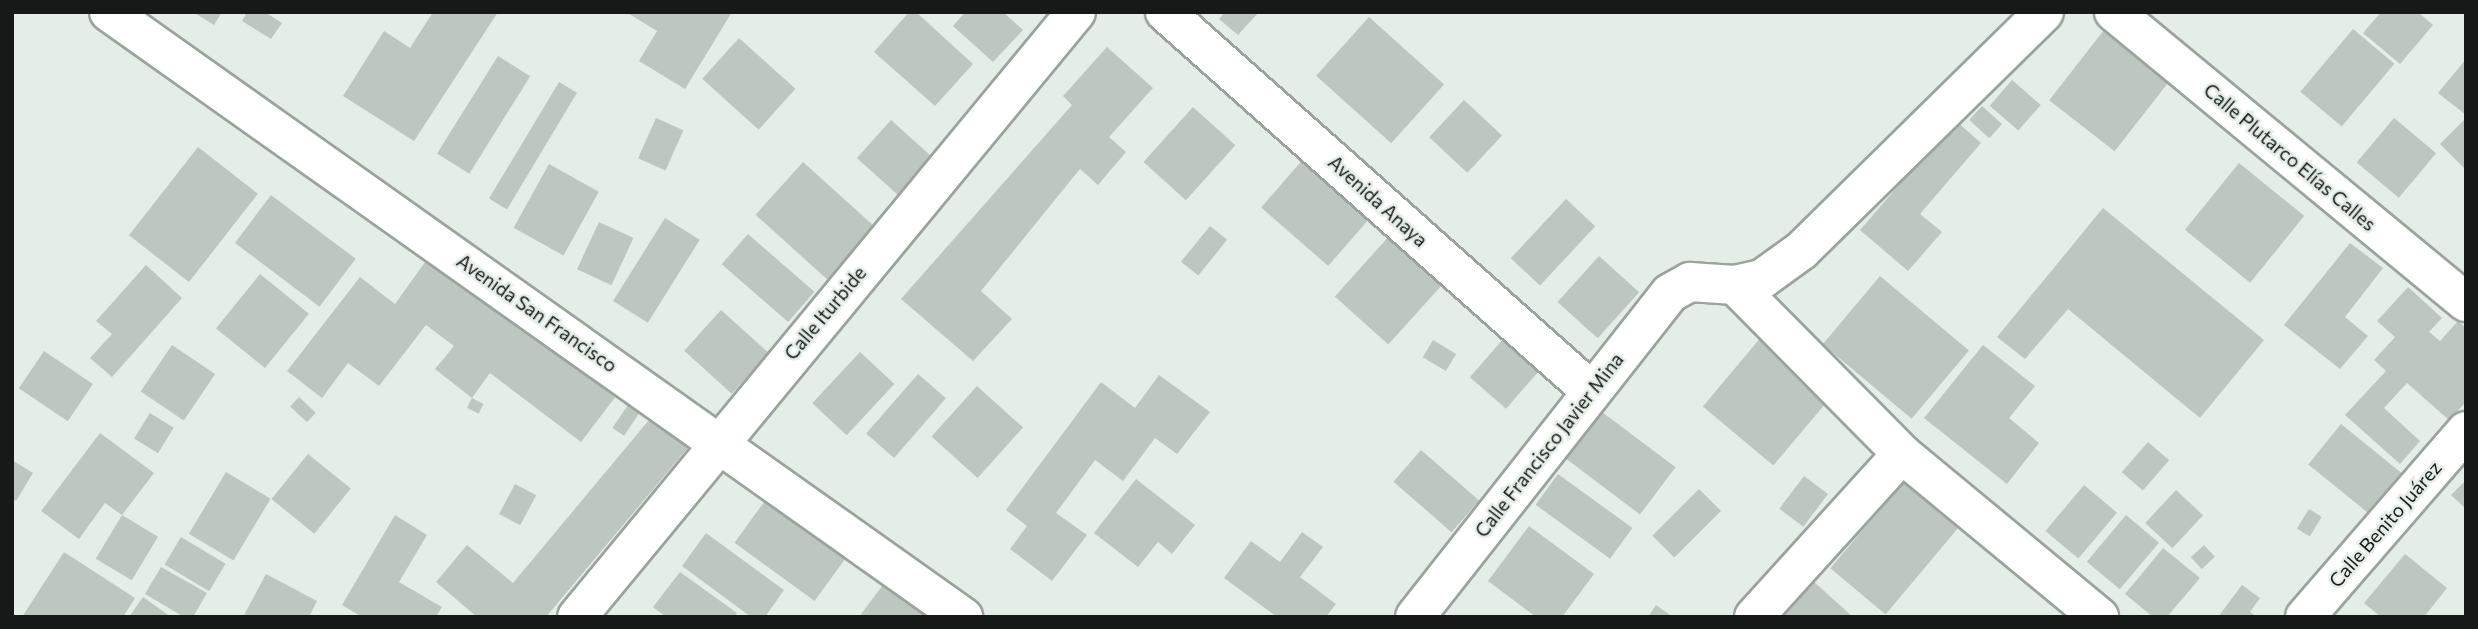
<!DOCTYPE html>
<html>
<head>
<meta charset="utf-8">
<style>
	body { margin:0 }
	#map { position:relative; width:2478px; height:629px; overflow:hidden; background:#e4eee6; font-family:Commissioner,sans-serif }
	div>[style] { position:absolute }
	.building>* { inset:0; background:#bdc7bf; transform-origin:0 0 }
	.roads { filter:drop-shadow(2px 0 #9aa49c) drop-shadow(-2px 0 #9aa49c) drop-shadow(0 2px #9aa49c) drop-shadow(0 -2px #9aa49c) }
	.minor>* { height:38px; margin:-19px; padding:0 19px; transform-origin:19px; border-radius:19px; background:#fff }
	span { translate:-50% -50%; white-space:nowrap; text-align:center; line-height:1.15; -webkit-text-stroke:5px #e4eee6; paint-order:stroke }
	.street-label { font-size:19px; color:#161917 }
	.frame { position:absolute; inset:0; border:14px solid #161917; pointer-events:none }
</style>
</head>
<body>
<div id="map">
	<div class="building">
		<i style="clip-path:polygon(193px 12px,222px 12px,214px 25px)"></i>
		<i style="clip-path:polygon(247px 12px,265px 12px,282px 23px,271px 39px,242px 21px)"></i>
		<i style="clip-path:polygon(433px 12px,498px 12px,414px 141px,343px 96px,384px 31px,410px 48px)"></i>
		<i style="clip-path:polygon(626px 12px,732px 12px,685px 89px,639px 61px,657px 31px)"></i>
		<i style="clip-path:polygon(909px 12px,916px 12px,973px 64px,935px 106px,874px 52px)"></i>
		<i style="clip-path:polygon(965px 12px,1003px 12px,1023px 30px,993px 62px,953px 26px)"></i>
		<i style="clip-path:polygon(1225px 12px,1259px 12px,1238px 35px,1219px 19px)"></i>
		<i style="clip-path:polygon(2381px 12px,2418px 12px,2433px 25px,2400px 64px,2363px 33px)"></i>
		<i style="left:1369px;top:17px;width:101px;height:79px;rotate:42deg"></i>
		<i style="left:2353px;top:29px;width:54px;height:82px;rotate:40deg"></i>
		<i style="left:2104px;top:30px;width:83px;height:89px;rotate:38deg"></i>
		<i style="left:739px;top:38px;width:76px;height:55px;rotate:42deg"></i>
		<i style="clip-path:polygon(1107px 47px,1153px 88px,1109px 137px,1126px 152px,1098px 185px,1080px 169px,981px 291px,1012px 319px,973px 361px,901px 299px,1072px 105px,1063px 96px)"></i>
		<i style="left:498px;top:56px;width:38px;height:115px;rotate:32deg"></i>
		<i style="clip-path:polygon(2466px 59px,2466px 115px,2438px 93px)"></i>
		<i style="left:2012px;top:80px;width:38px;height:34px;rotate:41deg"></i>
		<i style="left:559px;top:82px;width:21px;height:136px;rotate:31deg"></i>
		<i style="left:1464px;top:100px;width:52px;height:51px;rotate:43deg"></i>
		<i style="left:1982px;top:106px;width:27px;height:19px;rotate:42deg"></i>
		<i style="left:1193px;top:107px;width:57px;height:74px;rotate:42deg"></i>
		<i style="left:656px;top:118px;width:30px;height:44px;rotate:24deg"></i>
		<i style="left:2394px;top:118px;width:55px;height:58px;rotate:40deg"></i>
		<i style="clip-path:polygon(2466px 118px,2466px 170px,2440px 144px)"></i>
		<i style="left:891px;top:120px;width:59px;height:51px;rotate:42deg"></i>
		<i style="clip-path:polygon(1955px 120px,1981px 143px,1920px 214px,1942px 232px,1908px 271px,1860px 230px)"></i>
		<i style="left:198px;top:147px;width:76px;height:112px;rotate:38deg"></i>
		<i style="left:1305px;top:157px;width:89px;height:67px;rotate:41deg"></i>
		<i style="left:803px;top:162px;width:100px;height:71px;rotate:42deg"></i>
		<i style="left:2239px;top:163px;width:84px;height:86px;rotate:39deg"></i>
		<i style="left:549px;top:164px;width:57px;height:73px;rotate:29deg"></i>
		<i style="left:271px;top:195px;width:106px;height:60px;rotate:37deg"></i>
		<i style="left:1566px;top:199px;width:40px;height:81px;rotate:43deg"></i>
		<i style="clip-path:polygon(2103px 208px,2264px 340px,2200px 418px,2068px 309px,2025px 359px,1997px 337px)"></i>
		<i style="left:665px;top:218px;width:41px;height:98px;rotate:32deg"></i>
		<i style="left:599px;top:222px;width:38px;height:52px;rotate:25deg"></i>
		<i style="left:1210px;top:226px;width:22px;height:46px;rotate:39deg"></i>
		<i style="left:748px;top:234px;width:88px;height:40px;rotate:41deg"></i>
		<i style="left:1391px;top:234px;width:72px;height:84px;rotate:42deg"></i>
		<i style="clip-path:polygon(2350px 243px,2383px 268px,2345px 317px,2368px 336px,2340px 369px,2284px 325px)"></i>
		<i style="clip-path:polygon(438px 244px,623px 387px,581px 442px,490px 373px,472px 398px,435px 369px,454px 346px,426px 325px,379px 386px,348px 363px,322px 398px,287px 371px,360px 277px,395px 304px)"></i>
		<i style="left:1599px;top:256px;width:54px;height:62px;rotate:42deg"></i>
		<i style="clip-path:polygon(146px 265px,182px 298px,112px 377px,90px 358px,112px 334px,96px 321px)"></i>
		<i style="left:260px;top:274px;width:63px;height:70px;rotate:39deg"></i>
		<i style="left:1880px;top:276px;width:116px;height:89px;rotate:40deg"></i>
		<i style="clip-path:polygon(2408px 287px,2442px 318px,2429px 332px,2440px 341px,2458px 321px,2466px 328px,2466px 402px,2449px 420px,2407px 383px,2384px 408px,2420px 441px,2400px 464px,2345px 415px,2386px 371px,2374px 360px,2395px 337px,2377px 321px)"></i>
		<i style="left:721px;top:310px;width:64px;height:55px;rotate:42deg"></i>
		<i style="left:1762px;top:336px;width:92px;height:92px;rotate:40deg"></i>
		<i style="left:1504px;top:338px;width:48px;height:52px;rotate:41deg"></i>
		<i style="left:1433px;top:340px;width:27px;height:20px;rotate:31deg"></i>
		<i style="left:172px;top:345px;width:52px;height:56px;rotate:34deg"></i>
		<i style="clip-path:polygon(1983px 345px,2035px 386px,2009px 418px,2039px 443px,2007px 484px,1924px 418px)"></i>
		<i style="left:44px;top:351px;width:59px;height:45px;rotate:34deg"></i>
		<i style="left:860px;top:352px;width:47px;height:70px;rotate:43deg"></i>
		<i style="left:918px;top:374px;width:37px;height:79px;rotate:41deg"></i>
		<i style="clip-path:polygon(1159px 375px,1210px 412px,1177px 454px,1155px 438px,1123px 481px,1095px 460px,1056px 513px,1087px 535px,1052px 581px,1010px 549px,1027px 526px,1006px 510px,1101px 382px,1135px 408px)"></i>
		<i style="left:977px;top:386px;width:62px;height:68px;rotate:42deg"></i>
		<i style="left:299px;top:397px;width:23px;height:13px;rotate:43deg"></i>
		<i style="left:472px;top:398px;width:13px;height:11px;rotate:27deg"></i>
		<i style="left:632px;top:399px;width:14px;height:35px;rotate:34deg"></i>
		<i style="left:1602px;top:412px;width:92px;height:59px;rotate:37deg"></i>
		<i style="left:150px;top:413px;width:28px;height:30px;rotate:32deg"></i>
		<i style="clip-path:polygon(654px 414px,691px 444px,546px 617px,477px 617px,436px 582px,467px 545px,513px 583px)"></i>
		<i style="left:2341px;top:424px;width:81px;height:52px;rotate:39deg"></i>
		<i style="clip-path:polygon(100px 433px,154px 473px,122px 515px,105px 503px,79px 539px,41px 511px)"></i>
		<i style="left:2148px;top:442px;width:28px;height:40px;rotate:41deg"></i>
		<i style="left:1421px;top:450px;width:77px;height:42px;rotate:41deg"></i>
		<i style="left:308px;top:454px;width:55px;height:58px;rotate:39deg"></i>
		<i style="clip-path:polygon(12px 460px,33px 473px,16px 501px,12px 498px)"></i>
		<i style="left:1912px;top:471px;width:72px;height:127px;rotate:40deg"></i>
		<i style="left:226px;top:472px;width:52px;height:72px;rotate:31deg"></i>
		<i style="left:1558px;top:474px;width:92px;height:38px;rotate:36deg"></i>
		<i style="left:1804px;top:476px;width:30px;height:41px;rotate:37deg"></i>
		<i style="clip-path:polygon(1136px 479px,1195px 525px,1172px 554px,1158px 542px,1138px 567px,1094px 533px)"></i>
		<i style="clip-path:polygon(2466px 480px,2466px 509px,2451px 495px)"></i>
		<i style="left:515px;top:484px;width:24px;height:34px;rotate:28deg"></i>
		<i style="left:2084px;top:485px;width:43px;height:60px;rotate:40deg"></i>
		<i style="left:775px;top:487px;width:99px;height:69px;rotate:36deg"></i>
		<i style="left:1699px;top:489px;width:31px;height:66px;rotate:45deg"></i>
		<i style="left:2176px;top:490px;width:37px;height:45px;rotate:43deg"></i>
		<i style="left:2309px;top:509px;width:15px;height:23px;rotate:32deg"></i>
		<i style="left:122px;top:515px;width:42px;height:51px;rotate:31deg"></i>
		<i style="clip-path:polygon(395px 515px,427px 535px,399px 582px,442px 607px,436px 617px,362px 617px,342px 605px)"></i>
		<i style="left:2126px;top:515px;width:43px;height:61px;rotate:40deg"></i>
		<i style="clip-path:polygon(1529px 526px,1594px 574px,1562px 617px,1536px 617px,1488px 581px)"></i>
		<i style="clip-path:polygon(1302px 532px,1323px 547px,1300px 577px,1336px 604px,1326px 617px,1277px 617px,1224px 578px,1251px 541px,1280px 562px)"></i>
		<i style="clip-path:polygon(706px 533px,784px 590px,765px 617px,751px 617px,682px 566px)"></i>
		<i style="left:181px;top:537px;width:52px;height:32px;rotate:31deg"></i>
		<i style="left:2204px;top:545px;width:16px;height:18px;rotate:47deg"></i>
		<i style="clip-path:polygon(2163px 548px,2200px 578px,2167px 617px,2153px 617px,2125px 594px)"></i>
		<i style="clip-path:polygon(64px 552px,135px 598px,123px 617px,22px 617px)"></i>
		<i style="clip-path:polygon(2405px 554px,2447px 588px,2424px 617px,2381px 617px,2364px 603px)"></i>
		<i style="clip-path:polygon(161px 567px,207px 593px,193px 617px,184px 617px,145px 594px)"></i>
		<i style="clip-path:polygon(680px 572px,737px 613px,734px 617px,666px 617px,653px 607px)"></i>
		<i style="clip-path:polygon(266px 574px,317px 601px,309px 617px,243px 617px)"></i>
		<i style="clip-path:polygon(1813px 581px,1853px 617px,1781px 617px)"></i>
		<i style="clip-path:polygon(885px 582px,933px 617px,859px 617px)"></i>
		<i style="clip-path:polygon(2242px 585px,2260px 598px,2250px 612px,2257px 617px,2218px 617px)"></i>
		<i style="clip-path:polygon(143px 597px,171px 617px,129px 617px)"></i>
		<i style="clip-path:polygon(1656px 605px,1673px 617px,1648px 617px)"></i>
	</div>
	<div class="roads">
		<div class="minor">
			<i style="left:109px;top:12px;width:1047px;rotate:35.31deg"></i>
			<i style="left:1165px;top:12px;width:569px;rotate:41.65deg"></i>
			<i style="left:2114px;top:12px;width:456px;rotate:39.5deg"></i>
			<i style="left:1735px;top:285px;width:238px;rotate:45.3deg"></i>
			<i style="left:1902px;top:454px;width:256px;rotate:39.6deg"></i>
			<i style="left:577px;top:617px;width:784px;rotate:-50.48deg"></i>
			<i style="left:1415px;top:617px;width:412px;rotate:-51.8deg"></i>
			<i style="left:1670px;top:293px;width:23px;rotate:-29deg"></i>
			<i style="left:1690px;top:282px;width:45px;rotate:3.8deg"></i>
			<i style="left:1735px;top:285px;width:28px;rotate:-13deg"></i>
			<i style="left:1762px;top:279px;width:49px;rotate:-35.9deg"></i>
			<i style="left:1802px;top:250px;width:339px;rotate:-44.5deg"></i>
			<i style="left:1754px;top:617px;width:220px;rotate:-47.8deg"></i>
			<i style="left:2305px;top:617px;width:246px;rotate:-49.1deg"></i>
		</div>
	</div>
	<div class="street-label">
		<span style="left:2290px;top:157px;rotate:40deg">Calle Plutarco Elías Calles</span>
		<span style="left:1378px;top:201px;rotate:42deg">Avenida Anaya</span>
		<span style="left:537px;top:313px;rotate:35deg">Avenida San Francisco</span>
		<span style="left:825px;top:313px;rotate:-50deg">Calle Iturbide</span>
		<span style="left:1549px;top:445px;rotate:-52deg">Calle Francisco Javier Mina</span>
		<span style="left:2385px;top:524px;rotate:-49deg">Calle Benito Juárez</span>
	</div>
	<div class="frame"></div>
</div>
</body>
</html>
